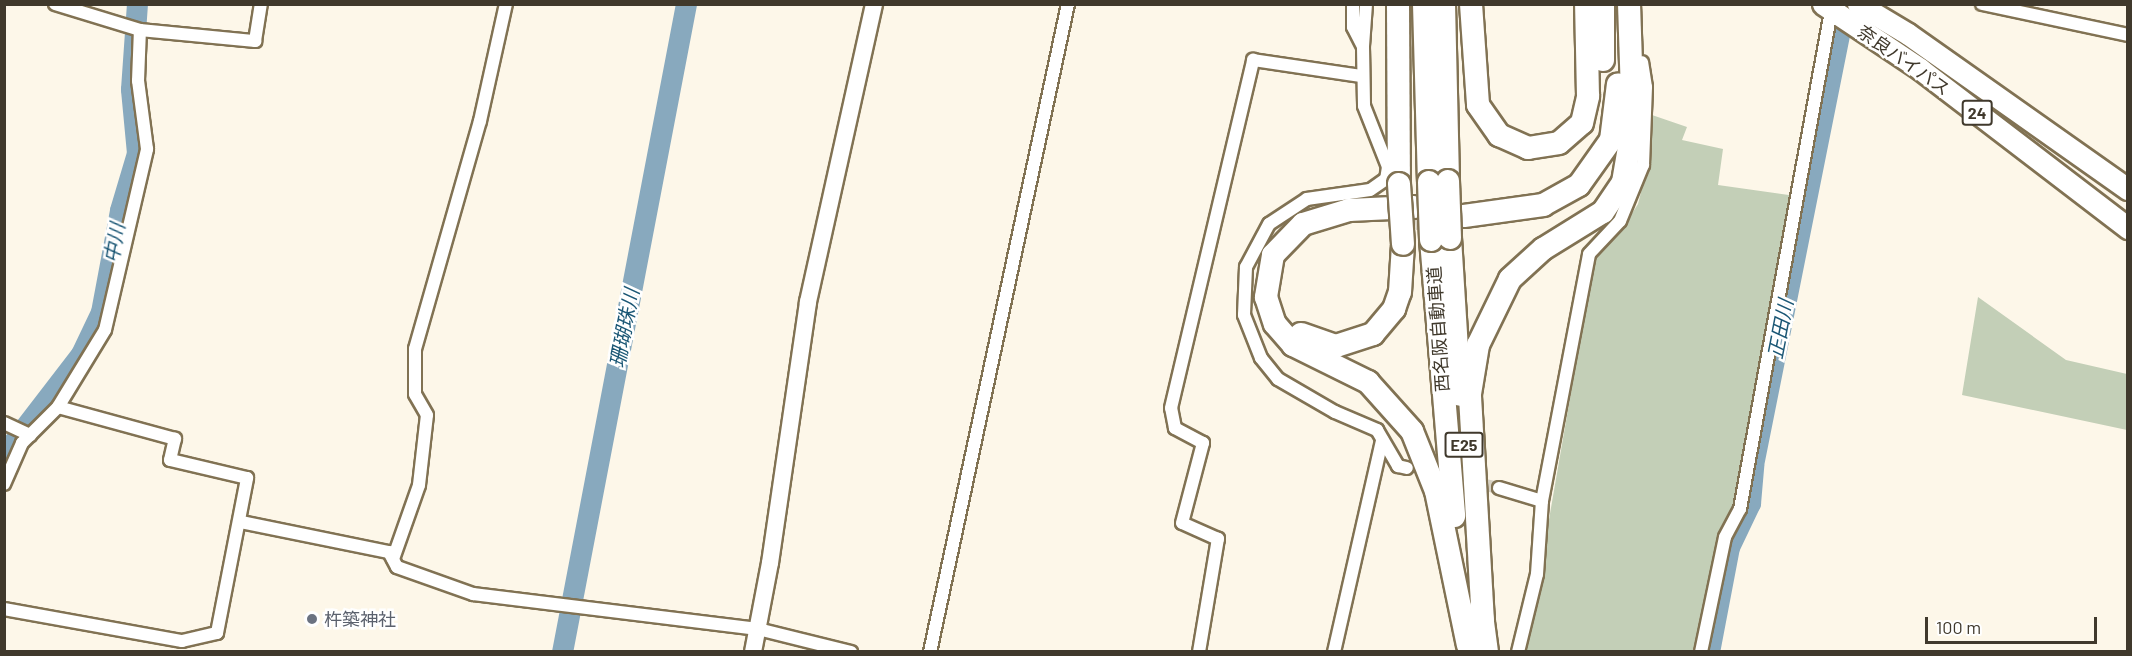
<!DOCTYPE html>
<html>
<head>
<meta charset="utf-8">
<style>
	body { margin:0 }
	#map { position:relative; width:2132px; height:656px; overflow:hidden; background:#fdf7e9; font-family:Barlow,"Noto Sans JP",sans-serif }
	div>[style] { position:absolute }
	.green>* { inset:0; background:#c3cfb7 }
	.river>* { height:21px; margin:-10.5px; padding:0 10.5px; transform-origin:10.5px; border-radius:10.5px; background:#88a9be }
	.minor-tunnel>* { height:12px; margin-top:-6px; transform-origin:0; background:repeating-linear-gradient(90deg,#d7d1c3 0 12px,transparent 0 18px) }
	.motorway-tunnel>* { height:22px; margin-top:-11px; transform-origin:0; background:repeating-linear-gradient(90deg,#d7d1c3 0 22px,transparent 0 33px) }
	.roads { filter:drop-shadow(2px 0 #817253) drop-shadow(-2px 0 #817253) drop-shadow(0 2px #817253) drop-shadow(0 -2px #817253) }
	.minor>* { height:12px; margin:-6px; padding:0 6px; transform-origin:6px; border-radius:6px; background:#fff }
	.tertiary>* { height:16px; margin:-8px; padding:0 8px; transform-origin:8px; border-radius:8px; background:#fff }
	.trunk>* { height:21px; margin:-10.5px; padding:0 10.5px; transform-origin:10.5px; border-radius:10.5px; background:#fff }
	.motorway>* { height:22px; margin:-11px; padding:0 11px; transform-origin:11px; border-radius:11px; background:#fff }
	.bridges { filter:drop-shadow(2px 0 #817253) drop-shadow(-2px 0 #817253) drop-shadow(0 2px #817253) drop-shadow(0 -2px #817253) }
	.motorway-bridge>* { height:22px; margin:-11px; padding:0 11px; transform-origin:11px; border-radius:11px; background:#fff }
	.dots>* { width:16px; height:16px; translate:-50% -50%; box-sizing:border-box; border:3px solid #fff; border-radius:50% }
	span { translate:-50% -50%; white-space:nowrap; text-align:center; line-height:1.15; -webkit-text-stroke:5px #fff; paint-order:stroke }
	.shield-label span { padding:2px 4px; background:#fff; border:2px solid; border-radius:4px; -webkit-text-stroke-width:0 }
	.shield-label { font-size:16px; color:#40392c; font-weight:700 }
	.street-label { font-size:18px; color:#40392c }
	.worship-label { font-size:18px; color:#5b616d }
	.left { translate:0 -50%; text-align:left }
	.water-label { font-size:20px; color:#1b5775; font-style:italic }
	.frame { position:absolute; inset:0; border:6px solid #40392c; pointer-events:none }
	.scale { position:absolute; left:1925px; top:617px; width:172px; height:27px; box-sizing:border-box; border:3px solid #40392c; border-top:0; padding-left:8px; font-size:18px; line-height:21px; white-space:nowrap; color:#40392c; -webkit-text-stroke:4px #fff; paint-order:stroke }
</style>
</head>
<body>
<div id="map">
	<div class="green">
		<i style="clip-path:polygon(1652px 115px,1687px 127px,1682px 140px,1723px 149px,1718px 185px,1796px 196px,1742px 489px,1696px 651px,1526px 652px,1595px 254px,1624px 226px,1638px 204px,1652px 149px)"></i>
		<i style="clip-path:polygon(1978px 297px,2066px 360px,2127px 374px,2127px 430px,1962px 395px)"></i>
	</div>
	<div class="river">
		<i style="left:4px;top:454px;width:126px;rotate:-52.4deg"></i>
		<i style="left:81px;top:354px;width:47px;rotate:-64.5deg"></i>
		<i style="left:101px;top:312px;width:104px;rotate:-79.4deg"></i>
		<i style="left:120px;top:210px;width:59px;rotate:-73.4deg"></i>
		<i style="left:137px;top:153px;width:64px;rotate:-95.4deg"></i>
		<i style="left:131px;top:89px;width:85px;rotate:-86deg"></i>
		<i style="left:562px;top:652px;width:660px;rotate:-79.17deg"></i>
		<i style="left:1709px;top:652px;width:107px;rotate:-79.2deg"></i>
		<i style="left:1729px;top:547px;width:49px;rotate:-64.5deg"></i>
		<i style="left:1750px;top:503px;width:38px;rotate:-85deg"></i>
		<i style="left:1753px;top:465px;width:470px;rotate:-78.7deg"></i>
	</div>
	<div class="minor-tunnel">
		<i style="left:1446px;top:477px;width:54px;rotate:11.7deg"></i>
	</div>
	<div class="motorway-tunnel">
		<i style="left:1415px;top:219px;width:35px;rotate:-3deg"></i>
	</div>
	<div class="roads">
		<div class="minor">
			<i style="left:55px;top:4px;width:89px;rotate:17deg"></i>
			<i style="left:140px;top:30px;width:116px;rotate:5.5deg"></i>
			<i style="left:255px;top:41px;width:37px;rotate:-81deg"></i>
			<i style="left:1353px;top:4px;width:23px;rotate:90deg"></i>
			<i style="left:1353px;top:27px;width:22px;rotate:63deg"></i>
			<i style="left:1363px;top:47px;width:59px;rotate:89deg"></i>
			<i style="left:1364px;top:106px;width:66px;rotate:68.5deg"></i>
			<i style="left:1388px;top:167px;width:12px;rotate:99deg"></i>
			<i style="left:1386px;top:179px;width:19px;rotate:145deg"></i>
			<i style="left:1370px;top:190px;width:64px;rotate:171.9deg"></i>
			<i style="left:1307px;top:199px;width:45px;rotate:146.7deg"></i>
			<i style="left:1269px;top:224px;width:49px;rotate:118.1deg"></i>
			<i style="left:1246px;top:267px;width:48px;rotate:92.4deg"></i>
			<i style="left:1244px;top:315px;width:46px;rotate:68.4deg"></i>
			<i style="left:1261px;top:358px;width:27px;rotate:51deg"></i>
			<i style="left:1278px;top:379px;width:66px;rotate:30.1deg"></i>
			<i style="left:1335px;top:412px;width:46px;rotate:23.2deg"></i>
			<i style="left:1377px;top:430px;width:42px;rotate:59.7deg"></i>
			<i style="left:1398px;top:466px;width:9px;rotate:13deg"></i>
			<i style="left:1982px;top:4px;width:149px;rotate:12deg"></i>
			<i style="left:1363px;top:46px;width:42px;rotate:-85.9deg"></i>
			<i style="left:4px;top:423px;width:29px;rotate:25deg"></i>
			<i style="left:4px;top:484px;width:45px;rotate:-66.3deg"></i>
			<i style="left:22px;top:443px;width:51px;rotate:-45deg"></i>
			<i style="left:58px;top:407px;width:90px;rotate:-58.6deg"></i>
			<i style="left:105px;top:330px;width:186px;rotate:-76.9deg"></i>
			<i style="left:147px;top:149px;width:69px;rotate:-97.5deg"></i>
			<i style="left:138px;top:81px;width:51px;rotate:-87.8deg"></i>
			<i style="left:1499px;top:488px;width:45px;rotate:16.8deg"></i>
			<i style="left:241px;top:522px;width:151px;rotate:11.5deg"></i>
			<i style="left:389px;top:552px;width:17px;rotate:62deg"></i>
			<i style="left:397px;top:567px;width:81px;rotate:19.6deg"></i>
			<i style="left:473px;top:594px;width:287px;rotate:7deg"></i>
			<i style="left:758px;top:629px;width:96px;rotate:13.9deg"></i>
			<i style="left:393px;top:559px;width:78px;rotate:-70.6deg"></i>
			<i style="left:419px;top:485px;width:70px;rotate:-83.5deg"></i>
			<i style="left:427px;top:415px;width:24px;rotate:-120deg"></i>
			<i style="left:415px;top:394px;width:45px;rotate:-90deg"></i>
			<i style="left:415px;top:349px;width:237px;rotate:-74.1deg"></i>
			<i style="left:480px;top:121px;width:120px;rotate:-77.5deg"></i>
			<i style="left:4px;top:609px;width:181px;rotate:10.2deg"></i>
			<i style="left:182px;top:641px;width:36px;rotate:-13deg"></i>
			<i style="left:217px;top:633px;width:158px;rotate:-79deg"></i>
			<i style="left:247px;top:478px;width:79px;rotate:-166.8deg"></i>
			<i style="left:170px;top:460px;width:22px;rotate:-77deg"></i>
			<i style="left:175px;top:439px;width:121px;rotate:-164.7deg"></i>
			<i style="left:930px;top:652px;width:663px;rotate:-77.98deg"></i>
			<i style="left:1199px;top:652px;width:115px;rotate:-80.5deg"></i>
			<i style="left:1218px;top:539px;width:39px;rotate:-156deg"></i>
			<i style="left:1182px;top:523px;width:83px;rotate:-75.3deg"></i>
			<i style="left:1203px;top:443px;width:32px;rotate:-152deg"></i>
			<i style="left:1175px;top:428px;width:20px;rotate:-101deg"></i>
			<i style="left:1171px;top:408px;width:358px;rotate:-76.7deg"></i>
			<i style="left:1253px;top:60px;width:110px;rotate:8.4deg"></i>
			<i style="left:1334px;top:652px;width:217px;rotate:-77.2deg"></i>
			<i style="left:1518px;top:652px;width:80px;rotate:-76.3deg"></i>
			<i style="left:1537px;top:574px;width:73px;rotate:-86.1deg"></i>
			<i style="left:1542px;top:501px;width:251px;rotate:-79.2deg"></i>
			<i style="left:1589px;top:254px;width:45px;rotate:-46.8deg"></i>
			<i style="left:1620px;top:221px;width:61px;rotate:-67.7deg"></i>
			<i style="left:1643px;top:165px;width:78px;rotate:-87.8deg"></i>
			<i style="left:1646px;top:87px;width:25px;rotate:-99deg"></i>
			<i style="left:1701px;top:652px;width:117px;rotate:-78.2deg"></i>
			<i style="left:1725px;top:537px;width:32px;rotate:-62deg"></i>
			<i style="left:1740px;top:509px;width:511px;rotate:-79.64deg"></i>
		</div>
		<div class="tertiary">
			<i style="left:753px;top:652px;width:91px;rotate:-79.2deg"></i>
			<i style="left:770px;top:563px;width:264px;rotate:-81.7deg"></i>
			<i style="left:808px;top:302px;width:305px;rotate:-77.5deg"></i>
		</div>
		<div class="trunk">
			<i style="left:1823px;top:4px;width:117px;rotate:33.8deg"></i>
			<i style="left:1920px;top:69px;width:262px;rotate:37.4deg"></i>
			<i style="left:1858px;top:4px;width:58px;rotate:31deg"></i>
			<i style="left:1908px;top:34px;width:269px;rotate:35.2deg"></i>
		</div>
		<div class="motorway">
			<i style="left:1398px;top:4px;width:180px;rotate:89.7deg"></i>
			<i style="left:1424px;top:4px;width:178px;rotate:88.4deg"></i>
			<i style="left:1444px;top:4px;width:177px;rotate:88.7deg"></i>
			<i style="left:1471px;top:4px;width:101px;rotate:86deg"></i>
			<i style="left:1478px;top:105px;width:37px;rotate:55deg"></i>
			<i style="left:1499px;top:135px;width:32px;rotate:24deg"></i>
			<i style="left:1528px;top:148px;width:31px;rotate:-9deg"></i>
			<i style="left:1559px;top:143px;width:30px;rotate:-41deg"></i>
			<i style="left:1582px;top:123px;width:28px;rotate:-77deg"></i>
			<i style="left:1588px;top:96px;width:92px;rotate:-91.2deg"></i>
			<i style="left:1603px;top:4px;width:56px;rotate:90deg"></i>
			<i style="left:1414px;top:207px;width:65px;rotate:177.4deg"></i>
			<i style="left:1349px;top:210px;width:48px;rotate:163.1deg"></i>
			<i style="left:1303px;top:224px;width:43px;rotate:134.1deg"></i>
			<i style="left:1273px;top:255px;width:43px;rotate:99.5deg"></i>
			<i style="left:1266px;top:297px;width:28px;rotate:72deg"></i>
			<i style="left:1275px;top:324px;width:28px;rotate:49deg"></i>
			<i style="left:1293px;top:345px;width:84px;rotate:26.3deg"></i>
			<i style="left:1368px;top:382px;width:66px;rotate:48.1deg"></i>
			<i style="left:1412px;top:431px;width:65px;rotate:68.2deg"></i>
			<i style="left:1436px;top:491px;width:157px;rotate:78.3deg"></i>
			<i style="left:1464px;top:216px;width:80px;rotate:-7.9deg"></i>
			<i style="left:1543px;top:205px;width:41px;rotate:-29.1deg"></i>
			<i style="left:1579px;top:185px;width:55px;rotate:-54.6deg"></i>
			<i style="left:1611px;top:140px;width:56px;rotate:-82.9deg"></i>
			<i style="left:1450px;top:238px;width:157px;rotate:86.4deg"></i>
			<i style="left:1431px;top:240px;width:277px;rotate:85.2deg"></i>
			<i style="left:1301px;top:334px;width:37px;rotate:19deg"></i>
			<i style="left:1336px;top:346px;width:39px;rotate:-18deg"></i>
			<i style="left:1373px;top:334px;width:33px;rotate:-50deg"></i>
			<i style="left:1394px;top:309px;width:18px;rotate:-71deg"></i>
			<i style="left:1400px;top:292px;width:48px;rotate:-86.4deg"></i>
			<i style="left:1481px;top:607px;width:45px;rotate:82.4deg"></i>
			<i style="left:1483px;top:622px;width:228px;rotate:-93.3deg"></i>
			<i style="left:1470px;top:394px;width:50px;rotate:-80.7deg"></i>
			<i style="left:1478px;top:345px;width:73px;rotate:-64.1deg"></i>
			<i style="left:1510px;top:279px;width:45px;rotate:-42.3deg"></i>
			<i style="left:1543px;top:249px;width:70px;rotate:-31.7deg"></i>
			<i style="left:1603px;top:212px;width:36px;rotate:-56deg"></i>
			<i style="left:1623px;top:182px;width:59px;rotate:-80.2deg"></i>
			<i style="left:1633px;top:124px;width:120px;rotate:-91.9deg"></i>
		</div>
	</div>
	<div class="bridges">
		<div class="motorway-bridge">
			<i style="left:1448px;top:181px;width:57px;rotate:88deg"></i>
			<i style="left:1429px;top:182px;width:58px;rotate:88deg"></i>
			<i style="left:1399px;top:184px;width:60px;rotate:86.2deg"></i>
		</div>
	</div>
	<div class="dots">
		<i style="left:312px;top:619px;background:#6b7280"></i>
	</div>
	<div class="shield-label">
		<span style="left:1977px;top:113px">24</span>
		<span style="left:1464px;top:445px">E25</span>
	</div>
	<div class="street-label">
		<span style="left:1904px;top:60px;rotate:35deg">奈良バイパス</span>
		<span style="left:1438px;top:329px;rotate:-94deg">西名阪自動車道</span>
	</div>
	<div class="worship-label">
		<span class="left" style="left:324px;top:619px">杵築神社</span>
	</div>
	<div class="water-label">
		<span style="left:114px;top:243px;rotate:-80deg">中川</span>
		<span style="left:624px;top:328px;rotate:-79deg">珊瑚珠川</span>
		<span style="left:1780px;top:329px;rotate:-79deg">正田川</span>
	</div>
	<div class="frame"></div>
	<div class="scale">100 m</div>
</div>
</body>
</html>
